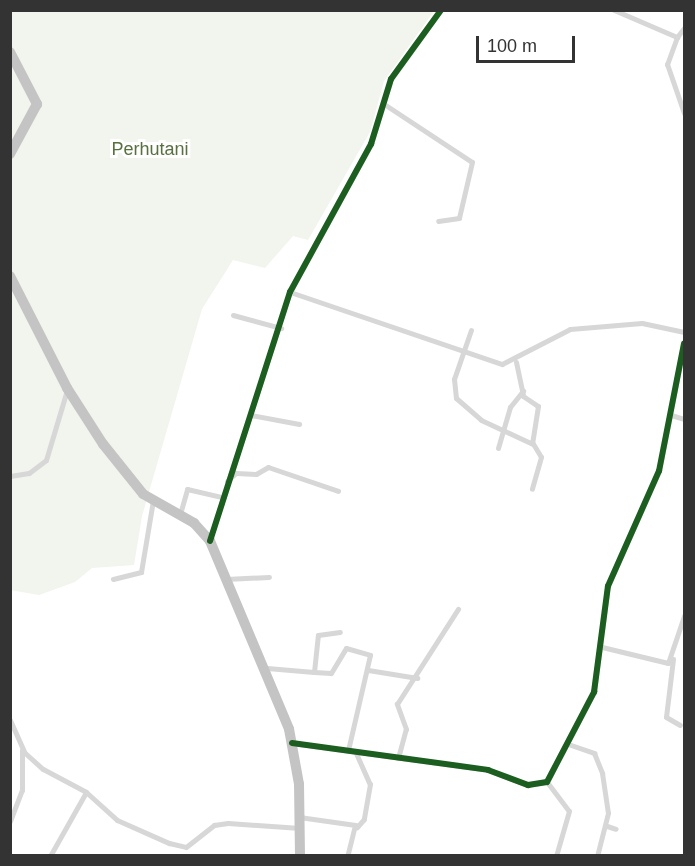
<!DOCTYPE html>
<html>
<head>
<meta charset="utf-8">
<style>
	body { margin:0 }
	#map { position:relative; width:695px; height:866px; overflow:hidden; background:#fff; font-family:Arial,sans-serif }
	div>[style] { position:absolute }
	.green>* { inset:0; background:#f1f5ed }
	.street>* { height:5px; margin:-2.5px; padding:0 2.5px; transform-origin:2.5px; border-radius:2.5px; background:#d7d7d7 }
	.highway>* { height:10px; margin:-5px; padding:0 5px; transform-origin:5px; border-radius:5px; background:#c4c4c4 }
	.cycleway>* { height:6px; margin:-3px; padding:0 3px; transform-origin:3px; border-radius:3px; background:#1b5e20 }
	span { translate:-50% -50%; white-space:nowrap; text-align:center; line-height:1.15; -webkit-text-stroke:6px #fff; paint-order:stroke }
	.park-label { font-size:18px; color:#57703e }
	.frame { position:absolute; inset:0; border:12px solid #333; pointer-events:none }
	.scale { position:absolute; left:476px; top:36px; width:99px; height:27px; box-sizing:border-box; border:3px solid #333; border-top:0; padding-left:8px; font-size:18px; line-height:21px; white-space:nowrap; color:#333; -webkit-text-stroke:4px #fff; paint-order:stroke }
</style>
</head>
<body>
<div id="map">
	<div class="green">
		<i style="clip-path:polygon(10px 11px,434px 11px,384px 81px,370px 132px,308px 240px,293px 236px,265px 268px,233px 260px,202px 309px,142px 516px,134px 565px,92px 568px,75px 582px,39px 595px,10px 590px)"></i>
	</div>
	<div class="street">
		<i style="left:614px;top:10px;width:69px;rotate:23.2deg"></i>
		<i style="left:677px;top:37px;width:29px;rotate:110deg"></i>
		<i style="left:667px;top:64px;width:52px;rotate:70.9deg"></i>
		<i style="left:677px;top:37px;width:11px;rotate:-52deg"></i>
		<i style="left:384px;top:104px;width:105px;rotate:33.4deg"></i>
		<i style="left:472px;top:162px;width:57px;rotate:103.1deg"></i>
		<i style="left:459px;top:218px;width:21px;rotate:172deg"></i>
		<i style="left:290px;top:292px;width:224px;rotate:18.8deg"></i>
		<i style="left:502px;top:364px;width:76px;rotate:-27.2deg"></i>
		<i style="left:570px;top:329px;width:72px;rotate:-4.8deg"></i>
		<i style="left:642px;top:323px;width:43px;rotate:12.1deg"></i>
		<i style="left:233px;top:315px;width:50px;rotate:15.2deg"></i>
		<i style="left:471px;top:330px;width:52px;rotate:109.1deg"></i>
		<i style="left:454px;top:379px;width:19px;rotate:84deg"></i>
		<i style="left:456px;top:398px;width:33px;rotate:41deg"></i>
		<i style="left:481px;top:420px;width:57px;rotate:24.8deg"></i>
		<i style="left:516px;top:362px;width:35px;rotate:78deg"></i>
		<i style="left:523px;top:396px;width:18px;rotate:34deg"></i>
		<i style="left:538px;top:406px;width:36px;rotate:99deg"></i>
		<i style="left:532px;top:442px;width:17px;rotate:59deg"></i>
		<i style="left:541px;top:457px;width:33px;rotate:106deg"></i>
		<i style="left:251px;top:415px;width:49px;rotate:10.6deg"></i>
		<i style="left:671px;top:415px;width:14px;rotate:17deg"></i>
		<i style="left:498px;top:448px;width:43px;rotate:-73.7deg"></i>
		<i style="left:510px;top:407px;width:21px;rotate:-51deg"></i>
		<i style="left:10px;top:476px;width:19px;rotate:-9deg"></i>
		<i style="left:29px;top:473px;width:21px;rotate:-37deg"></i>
		<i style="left:46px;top:460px;width:73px;rotate:-73.3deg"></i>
		<i style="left:227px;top:481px;width:12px;rotate:-42deg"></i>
		<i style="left:236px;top:473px;width:20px;rotate:3deg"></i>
		<i style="left:256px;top:474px;width:14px;rotate:-30deg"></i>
		<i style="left:268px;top:467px;width:74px;rotate:18.9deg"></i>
		<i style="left:180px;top:514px;width:26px;rotate:-74deg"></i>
		<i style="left:187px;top:489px;width:37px;rotate:13deg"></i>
		<i style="left:210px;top:539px;width:260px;rotate:-72.1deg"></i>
		<i style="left:290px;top:292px;width:169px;rotate:-61.3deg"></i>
		<i style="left:371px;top:144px;width:68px;rotate:-72.9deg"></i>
		<i style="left:391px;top:79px;width:85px;rotate:-54.1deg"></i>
		<i style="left:113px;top:579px;width:29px;rotate:-14deg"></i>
		<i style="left:141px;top:572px;width:73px;rotate:-80.5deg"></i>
		<i style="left:226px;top:579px;width:43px;rotate:-2.7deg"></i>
		<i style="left:602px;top:647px;width:68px;rotate:13.6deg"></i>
		<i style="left:668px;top:663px;width:50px;rotate:-71.2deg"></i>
		<i style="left:673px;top:659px;width:58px;rotate:96.9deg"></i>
		<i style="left:666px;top:717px;width:16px;rotate:30deg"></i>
		<i style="left:267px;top:668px;width:47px;rotate:4.9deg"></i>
		<i style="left:314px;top:672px;width:37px;rotate:-84deg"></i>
		<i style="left:318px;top:635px;width:22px;rotate:-8deg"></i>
		<i style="left:368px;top:670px;width:50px;rotate:9.3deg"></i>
		<i style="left:314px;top:672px;width:17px;rotate:3deg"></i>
		<i style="left:331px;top:673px;width:29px;rotate:-59deg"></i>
		<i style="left:346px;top:648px;width:25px;rotate:16deg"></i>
		<i style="left:370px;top:655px;width:98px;rotate:103deg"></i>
		<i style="left:10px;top:720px;width:36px;rotate:66deg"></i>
		<i style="left:25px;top:753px;width:24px;rotate:42deg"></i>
		<i style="left:43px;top:769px;width:49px;rotate:28.1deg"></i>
		<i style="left:86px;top:792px;width:42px;rotate:42.1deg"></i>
		<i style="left:117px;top:820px;width:57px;rotate:23.9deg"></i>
		<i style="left:169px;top:843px;width:17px;rotate:13deg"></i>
		<i style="left:186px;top:847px;width:36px;rotate:-38deg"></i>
		<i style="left:214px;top:825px;width:14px;rotate:-8deg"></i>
		<i style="left:228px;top:823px;width:72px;rotate:4deg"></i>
		<i style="left:292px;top:743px;width:198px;rotate:7.8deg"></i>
		<i style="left:488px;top:770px;width:43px;rotate:20.6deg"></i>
		<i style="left:528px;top:785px;width:19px;rotate:-9deg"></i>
		<i style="left:547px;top:782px;width:102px;rotate:-62.4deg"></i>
		<i style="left:594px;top:692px;width:107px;rotate:-82.5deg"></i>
		<i style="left:608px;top:586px;width:126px;rotate:-66.1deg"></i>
		<i style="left:659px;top:471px;width:130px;rotate:-78.9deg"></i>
		<i style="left:568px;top:744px;width:28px;rotate:19deg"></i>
		<i style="left:594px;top:753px;width:22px;rotate:68deg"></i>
		<i style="left:602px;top:773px;width:40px;rotate:81.5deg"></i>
		<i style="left:608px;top:813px;width:44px;rotate:104.3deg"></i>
		<i style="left:355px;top:751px;width:36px;rotate:66deg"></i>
		<i style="left:370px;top:784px;width:36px;rotate:100deg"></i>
		<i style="left:364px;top:819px;width:11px;rotate:131deg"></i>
		<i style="left:398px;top:758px;width:30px;rotate:-75deg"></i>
		<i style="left:406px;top:729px;width:27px;rotate:-110deg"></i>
		<i style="left:397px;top:704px;width:113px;rotate:-57.3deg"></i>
		<i style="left:547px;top:782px;width:36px;rotate:53deg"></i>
		<i style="left:569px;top:811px;width:47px;rotate:106.1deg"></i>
		<i style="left:299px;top:817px;width:57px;rotate:8.1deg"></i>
		<i style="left:355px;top:825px;width:32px;rotate:104deg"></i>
		<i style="left:10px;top:821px;width:33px;rotate:-69deg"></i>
		<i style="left:22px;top:790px;width:40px;rotate:-90deg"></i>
		<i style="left:607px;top:826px;width:9px;rotate:18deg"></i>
		<i style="left:50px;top:856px;width:73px;rotate:-60.6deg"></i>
	</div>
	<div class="highway">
		<i style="left:10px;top:52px;width:59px;rotate:62.6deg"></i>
		<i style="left:37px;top:104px;width:57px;rotate:118.4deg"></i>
		<i style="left:10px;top:276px;width:126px;rotate:63deg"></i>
		<i style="left:67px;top:388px;width:67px;rotate:57.3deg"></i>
		<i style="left:103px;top:444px;width:64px;rotate:51.3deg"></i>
		<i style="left:143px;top:494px;width:59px;rotate:29.6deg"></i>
		<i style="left:194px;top:523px;width:24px;rotate:48deg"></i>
		<i style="left:210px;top:541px;width:204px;rotate:67.2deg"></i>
		<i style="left:289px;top:729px;width:56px;rotate:79.7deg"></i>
		<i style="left:299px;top:784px;width:72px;rotate:89.2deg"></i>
	</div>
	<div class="cycleway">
		<i style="left:210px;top:541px;width:262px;rotate:-72.2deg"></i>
		<i style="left:290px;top:292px;width:169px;rotate:-61.3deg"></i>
		<i style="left:371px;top:144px;width:68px;rotate:-72.9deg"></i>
		<i style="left:391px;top:79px;width:85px;rotate:-54.1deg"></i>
		<i style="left:292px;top:743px;width:198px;rotate:7.8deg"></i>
		<i style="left:488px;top:770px;width:43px;rotate:20.6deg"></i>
		<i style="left:528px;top:785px;width:19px;rotate:-9deg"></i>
		<i style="left:547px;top:782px;width:102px;rotate:-62.4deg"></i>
		<i style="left:594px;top:692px;width:107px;rotate:-82.5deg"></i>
		<i style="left:608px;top:586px;width:126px;rotate:-66.1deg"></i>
		<i style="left:659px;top:471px;width:130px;rotate:-78.9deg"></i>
	</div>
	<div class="park-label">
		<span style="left:150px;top:149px">Perhutani</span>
	</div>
	<div class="frame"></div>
	<div class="scale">100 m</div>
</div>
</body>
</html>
